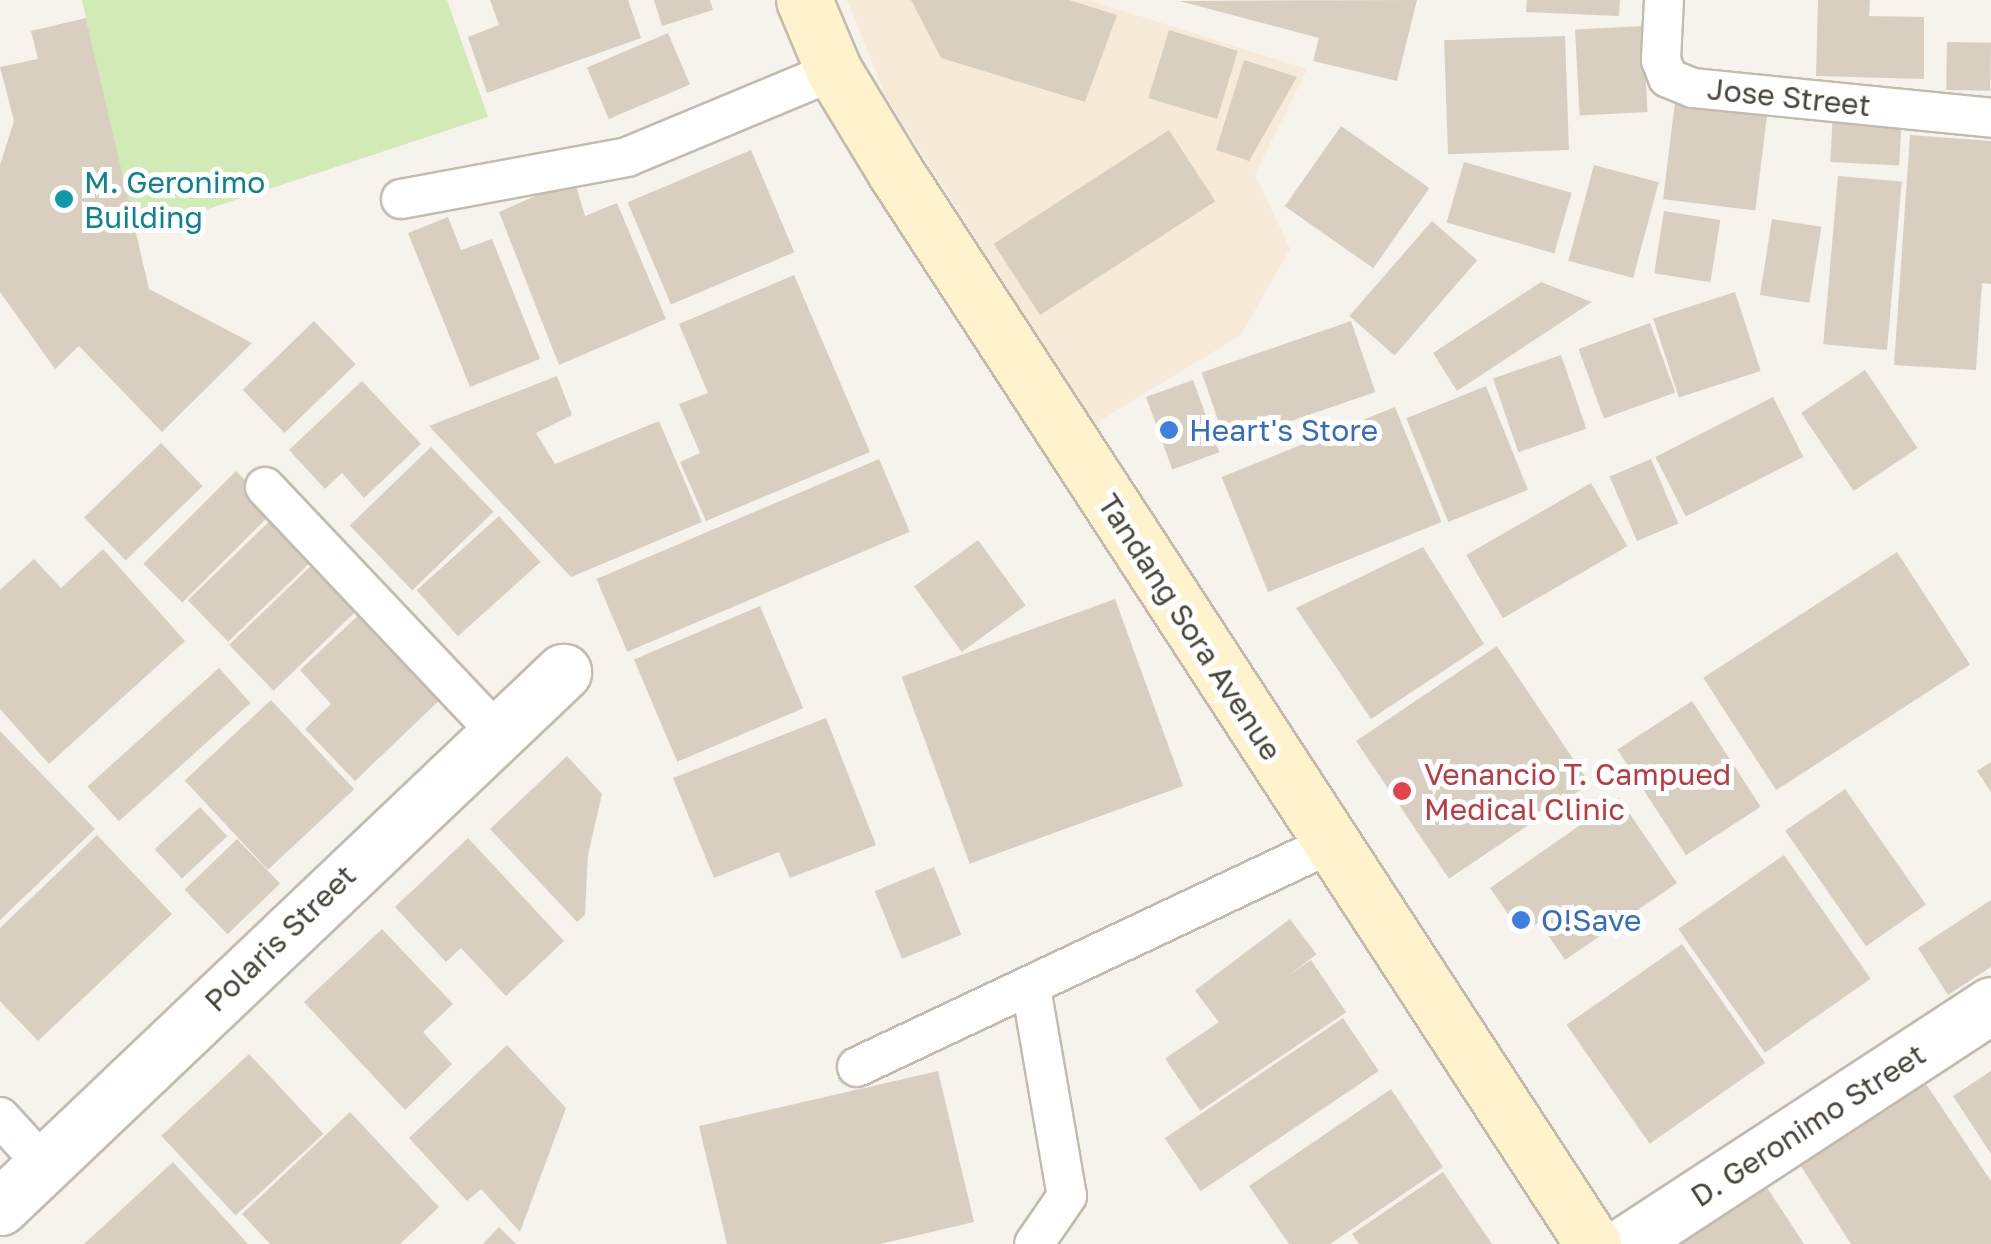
<!DOCTYPE html>
<html>
<head>
<meta charset="utf-8">
<style>
	body { margin:0 }
	#map { position:relative; width:1991px; height:1244px; overflow:hidden; background:#f6f3ec; font-family:"Golos Text",sans-serif }
	div>[style] { position:absolute }
	.commercial>* { inset:0; background:#f7ead8 }
	.green>* { inset:0; background:#d2eab5 }
	.building>* { inset:0; background:#d8cfc1; transform-origin:0 0 }
	.roads { filter:drop-shadow(2px 0 #c2bbae) drop-shadow(-2px 0 #c2bbae) drop-shadow(0 2px #c2bbae) drop-shadow(0 -2px #c2bbae) }
	.lane>* { height:38px; margin:-19px; padding:0 19px; transform-origin:19px; border-radius:19px; background:#fff }
	.street>* { height:55px; margin:-27.5px; padding:0 27.5px; transform-origin:27.5px; border-radius:27.5px; background:#fff }
	.secondary>* { height:55px; margin:-27.5px; padding:0 27.5px; transform-origin:27.5px; border-radius:27.5px; background:#fff3cd }
	.dots>* { width:28px; height:28px; translate:-50% -50%; box-sizing:border-box; border:5px solid #fff; border-radius:50% }
	span { translate:-50% -50%; white-space:nowrap; text-align:center; line-height:1.15; -webkit-text-stroke:10px #fff; paint-order:stroke }
	.street-label { font-size:30px; color:#4b4439 }
	.culture-label { font-size:30px; color:#0d838f }
	.left { translate:0 -50%; text-align:left }
	.shop-label { font-size:30px; color:#366cbe }
	.health-label { font-size:30px; color:#be3a42 }
</style>
</head>
<body>
<div id="map">
	<div class="commercial">
		<i style="clip-path:polygon(847px 0,1089px 0,1307px 69px,1255px 174px,1290px 249px,1241px 335px,1093px 425px,886px 97px)"></i>
	</div>
	<div class="green">
		<i style="clip-path:polygon(82px 0,447px 0,488px 117px,135px 233px)"></i>
	</div>
	<div class="building">
		<i style="clip-path:polygon(490px 0,628px 0,641px 38px,487px 93px,468px 37px,499px 25px)"></i>
		<i style="clip-path:polygon(654px 0,710px 0,713px 10px,662px 26px)"></i>
		<i style="clip-path:polygon(911px 0,1069px 0,1117px 15px,1085px 102px,941px 58px)"></i>
		<i style="clip-path:polygon(1417px 0,1397px 81px,1313px 61px,1319px 38px,1179px 1px)"></i>
		<i style="clip-path:polygon(1527px 0,1620px 0,1619px 16px,1526px 12px)"></i>
		<i style="clip-path:polygon(1818px 0,1870px 0,1869px 16px,1924px 17px,1924px 79px,1816px 76px)"></i>
		<i style="clip-path:polygon(86px 18px,149px 289px,252px 343px,162px 432px,79px 346px,55px 369px,0 292px,0 165px,14px 121px,0 67px,38px 59px,31px 31px)"></i>
		<i style="left:1643px;top:26px;width:86px;height:68px;rotate:87deg"></i>
		<i style="left:1169px;top:30px;width:72px;height:71px;rotate:17deg"></i>
		<i style="left:668px;top:33px;width:56px;height:88px;rotate:67deg"></i>
		<i style="left:1565px;top:36px;width:114px;height:121px;rotate:88deg"></i>
		<i style="left:1947px;top:42px;width:44px;height:48px;rotate:1deg"></i>
		<i style="clip-path:polygon(1244px 60px,1297px 77px,1249px 161px,1216px 150px)"></i>
		<i style="left:1675px;top:102px;width:93px;height:98px;rotate:7deg"></i>
		<i style="left:1833px;top:111px;width:69px;height:51px;rotate:3deg"></i>
		<i style="left:1341px;top:126px;width:108px;height:98px;rotate:35deg"></i>
		<i style="left:1169px;top:130px;width:85px;height:209px;rotate:57deg"></i>
		<i style="clip-path:polygon(1910px 135px,1991px 141px,1991px 284px,1982px 283px,1976px 370px,1894px 365px)"></i>
		<i style="left:751px;top:150px;width:111px;height:134px;rotate:67deg"></i>
		<i style="left:1464px;top:162px;width:112px;height:63px;rotate:16deg"></i>
		<i style="left:1594px;top:165px;width:67px;height:99px;rotate:15deg"></i>
		<i style="left:1838px;top:176px;width:64px;height:169px;rotate:5deg"></i>
		<i style="clip-path:polygon(574px 179px,585px 216px,617px 203px,666px 319px,559px 365px,499px 212px)"></i>
		<i style="left:1664px;top:211px;width:57px;height:63px;rotate:9deg"></i>
		<i style="clip-path:polygon(448px 217px,461px 250px,492px 239px,540px 359px,470px 387px,408px 233px)"></i>
		<i style="left:1772px;top:219px;width:50px;height:77px;rotate:9deg"></i>
		<i style="left:1432px;top:221px;width:60px;height:126px;rotate:41deg"></i>
		<i style="clip-path:polygon(794px 275px,870px 452px,706px 521px,680px 462px,700px 453px,679px 404px,708px 393px,679px 324px)"></i>
		<i style="clip-path:polygon(1541px 282px,1592px 302px,1457px 391px,1433px 353px)"></i>
		<i style="left:1735px;top:292px;width:83px;height:86px;rotate:72deg"></i>
		<i style="left:314px;top:321px;width:60px;height:99px;rotate:46deg"></i>
		<i style="left:1351px;top:321px;width:75px;height:158px;rotate:71deg"></i>
		<i style="left:1650px;top:323px;width:74px;height:76px;rotate:70deg"></i>
		<i style="left:1561px;top:355px;width:78px;height:72px;rotate:71deg"></i>
		<i style="left:1865px;top:370px;width:94px;height:77px;rotate:56deg"></i>
		<i style="clip-path:polygon(557px 376px,572px 415px,536px 433px,555px 464px,659px 421px,702px 522px,571px 577px,429px 426px)"></i>
		<i style="left:1193px;top:380px;width:77px;height:50px;rotate:70deg"></i>
		<i style="clip-path:polygon(362px 381px,421px 444px,364px 498px,342px 473px,325px 489px,289px 450px)"></i>
		<i style="left:1486px;top:386px;width:112px;height:86px;rotate:68deg"></i>
		<i style="left:1773px;top:397px;width:67px;height:132px;rotate:63deg"></i>
		<i style="left:1395px;top:407px;width:124px;height:187px;rotate:68deg"></i>
		<i style="left:161px;top:443px;width:60px;height:107px;rotate:46deg"></i>
		<i style="left:431px;top:447px;width:90px;height:113px;rotate:46deg"></i>
		<i style="left:879px;top:459px;width:79px;height:307px;rotate:67deg"></i>
		<i style="left:1651px;top:459px;width:70px;height:45px;rotate:67deg"></i>
		<i style="left:236px;top:471px;width:55px;height:131px;rotate:45deg"></i>
		<i style="left:1591px;top:483px;width:73px;height:144px;rotate:60deg"></i>
		<i style="left:277px;top:514px;width:58px;height:124px;rotate:46deg"></i>
		<i style="left:499px;top:516px;width:62px;height:111px;rotate:48deg"></i>
		<i style="left:978px;top:540px;width:81px;height:79px;rotate:54deg"></i>
		<i style="clip-path:polygon(1423px 547px,1484px 644px,1371px 719px,1296px 608px)"></i>
		<i style="clip-path:polygon(103px 549px,185px 641px,49px 764px,0 709px,0 590px,34px 559px,61px 588px)"></i>
		<i style="left:1897px;top:552px;width:134px;height:231px;rotate:57deg"></i>
		<i style="left:319px;top:558px;width:64px;height:125px;rotate:46deg"></i>
		<i style="left:1115px;top:599px;width:199px;height:227px;rotate:70deg"></i>
		<i style="left:760px;top:606px;width:111px;height:137px;rotate:67deg"></i>
		<i style="clip-path:polygon(365px 609px,447px 693px,355px 781px,305px 729px,331px 704px,300px 670px)"></i>
		<i style="left:1497px;top:646px;width:166px;height:170px;rotate:56deg"></i>
		<i style="left:219px;top:668px;width:47px;height:177px;rotate:48deg"></i>
		<i style="left:271px;top:700px;width:122px;height:118px;rotate:47deg"></i>
		<i style="left:1692px;top:701px;width:126px;height:89px;rotate:57deg"></i>
		<i style="clip-path:polygon(826px 718px,876px 845px,790px 878px,779px 852px,714px 878px,673px 778px)"></i>
		<i style="clip-path:polygon(0 731px,95px 829px,0 920px)"></i>
		<i style="clip-path:polygon(567px 756px,602px 794px,588px 855px,585px 915px,577px 922px,490px 829px)"></i>
		<i style="clip-path:polygon(1991px 762px,1991px 792px,1977px 771px)"></i>
		<i style="left:1845px;top:789px;width:141px;height:73px;rotate:55deg"></i>
		<i style="clip-path:polygon(1619px 798px,1677px 883px,1565px 960px,1539px 922px,1522px 934px,1490px 888px)"></i>
		<i style="left:200px;top:807px;width:40px;height:62px;rotate:47deg"></i>
		<i style="clip-path:polygon(97px 835px,172px 914px,38px 1041px,0 1001px,0 928px)"></i>
		<i style="clip-path:polygon(468px 838px,564px 941px,506px 996px,461px 948px,446px 962px,395px 907px)"></i>
		<i style="left:237px;top:839px;width:62px;height:73px;rotate:46deg"></i>
		<i style="left:1784px;top:855px;width:151px;height:129px;rotate:55deg"></i>
		<i style="left:934px;top:867px;width:73px;height:64px;rotate:68deg"></i>
		<i style="clip-path:polygon(1991px 900px,1991px 967px,1948px 995px,1918px 948px)"></i>
		<i style="left:1290px;top:919px;width:44px;height:119px;rotate:53deg"></i>
		<i style="clip-path:polygon(382px 929px,453px 1004px,423px 1032px,452px 1064px,405px 1110px,304px 1002px)"></i>
		<i style="left:1682px;top:944px;width:145px;height:141px;rotate:55deg"></i>
		<i style="left:1311px;top:960px;width:63px;height:176px;rotate:56deg"></i>
		<i style="left:1343px;top:1018px;width:64px;height:215px;rotate:56deg"></i>
		<i style="clip-path:polygon(507px 1045px,566px 1108px,520px 1232px,481px 1189px,467px 1201px,409px 1138px)"></i>
		<i style="left:249px;top:1054px;width:109px;height:120px;rotate:47deg"></i>
		<i style="clip-path:polygon(938px 1071px,974px 1222px,880px 1244px,727px 1244px,699px 1126px)"></i>
		<i style="clip-path:polygon(1991px 1071px,1991px 1154px,1953px 1096px)"></i>
		<i style="clip-path:polygon(1920px 1075px,1991px 1181px,1991px 1244px,1851px 1244px,1795px 1157px)"></i>
		<i style="clip-path:polygon(1391px 1089px,1443px 1167px,1330px 1244px,1289px 1244px,1249px 1186px)"></i>
		<i style="clip-path:polygon(350px 1112px,439px 1207px,400px 1244px,270px 1244px,242px 1214px)"></i>
		<i style="clip-path:polygon(173px 1162px,248px 1244px,84px 1244px)"></i>
		<i style="clip-path:polygon(1443px 1172px,1492px 1244px,1359px 1244px,1352px 1234px)"></i>
		<i style="clip-path:polygon(1764px 1183px,1804px 1244px,1675px 1244px)"></i>
		<i style="clip-path:polygon(499px 1227px,516px 1244px,483px 1244px)"></i>
	</div>
	<div class="roads">
		<div class="lane">
			<i style="left:1664px;top:0;width:60px;rotate:92.9deg"></i>
			<i style="left:1661px;top:60px;width:19px;rotate:69deg"></i>
			<i style="left:1668px;top:78px;width:27px;rotate:22deg"></i>
			<i style="left:1693px;top:88px;width:300px;rotate:5.7deg"></i>
			<i style="left:401px;top:199px;width:230px;rotate:-10.5deg"></i>
			<i style="left:627px;top:157px;width:224px;rotate:-22.6deg"></i>
			<i style="left:265px;top:487px;width:336px;rotate:46.6deg"></i>
			<i style="left:1031px;top:988px;width:211px;rotate:80.2deg"></i>
			<i style="left:1067px;top:1196px;width:58px;rotate:124.5deg"></i>
			<i style="left:857px;top:1067px;width:525px;rotate:-25.25deg"></i>
			<i style="left:0;top:1117px;width:65px;rotate:47.5deg"></i>
		</div>
		<div class="street">
			<i style="left:0;top:1207px;width:777px;rotate:-43.54deg"></i>
			<i style="left:1626px;top:1244px;width:436px;rotate:-33.2deg"></i>
		</div>
		<div class="secondary">
			<i style="left:804px;top:0;width:77px;rotate:67.1deg"></i>
			<i style="left:834px;top:71px;width:119px;rotate:58.7deg"></i>
			<i style="left:896px;top:173px;width:1278px;rotate:56.94deg"></i>
		</div>
	</div>
	<div class="dots">
		<i style="left:64px;top:199px;background:#0f9aa8"></i>
		<i style="left:1169px;top:430px;background:#3f7fe0"></i>
		<i style="left:1402px;top:791px;background:#e0444e"></i>
		<i style="left:1521px;top:920px;background:#3f7fe0"></i>
	</div>
	<div class="street-label">
		<span style="left:1789px;top:97px;rotate:6deg">Jose Street</span>
		<span style="left:1190px;top:627px;rotate:57deg">Tandang Sora Avenue</span>
		<span style="left:280px;top:938px;rotate:-44deg">Polaris Street</span>
		<span style="left:1808px;top:1125px;rotate:-33deg">D. Geronimo Street</span>
	</div>
	<div class="culture-label">
		<span class="left" style="left:84px;top:199px">M. Geronimo<br>Building</span>
	</div>
	<div class="shop-label">
		<span class="left" style="left:1189px;top:430px">Heart's Store</span>
		<span class="left" style="left:1541px;top:920px">O!Save</span>
	</div>
	<div class="health-label">
		<span class="left" style="left:1424px;top:791px">Venancio T. Campued<br>Medical Clinic</span>
	</div>
</div>
</body>
</html>
